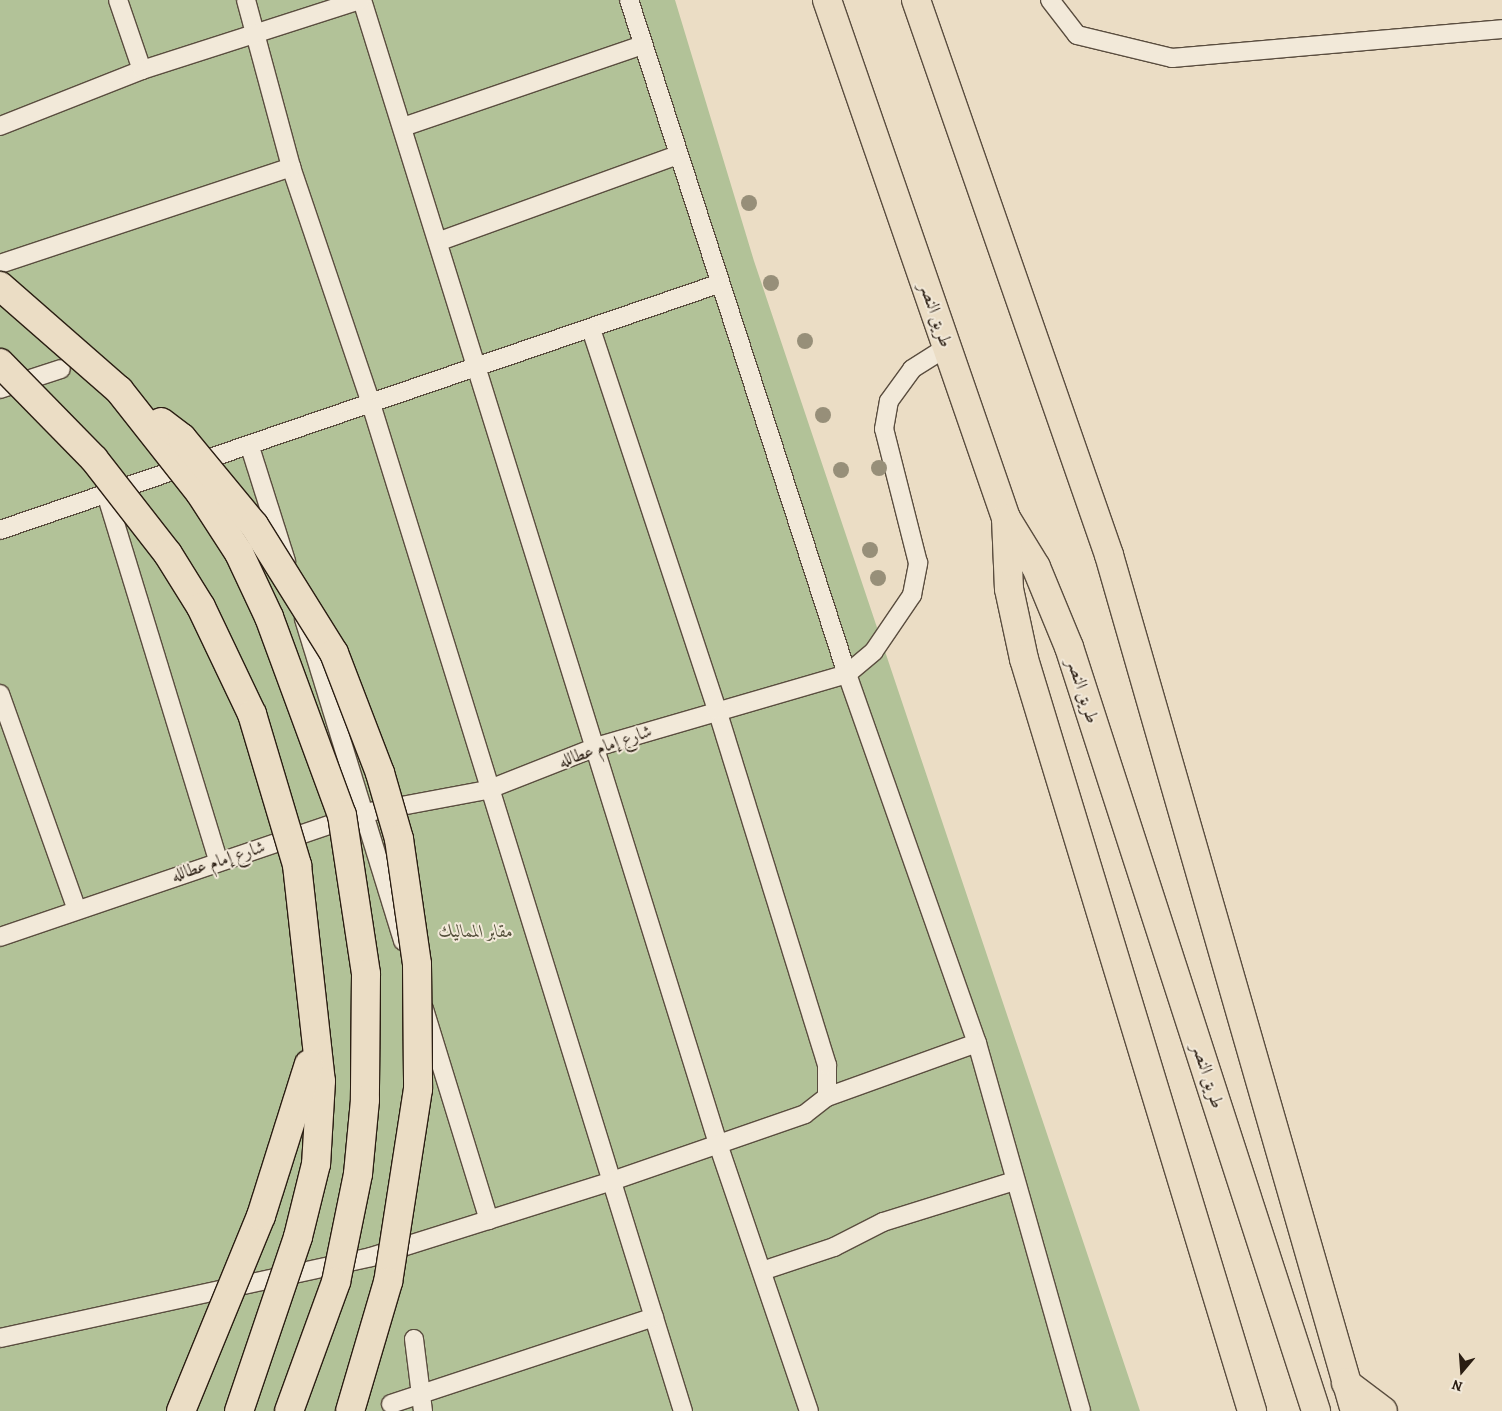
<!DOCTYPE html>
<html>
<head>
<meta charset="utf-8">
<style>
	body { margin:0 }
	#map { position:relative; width:1502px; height:1411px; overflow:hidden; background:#ebddc5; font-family:Alegreya,Amiri,serif }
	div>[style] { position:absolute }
	.green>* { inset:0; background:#b2c298 }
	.roads { filter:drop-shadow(1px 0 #5a4d3f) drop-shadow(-1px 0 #5a4d3f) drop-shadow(0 1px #5a4d3f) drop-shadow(0 -1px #5a4d3f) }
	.lane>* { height:18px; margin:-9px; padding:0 9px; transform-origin:9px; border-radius:9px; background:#f2e9d9 }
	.highway>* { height:28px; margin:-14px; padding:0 14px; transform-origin:14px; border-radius:14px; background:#ebddc5 }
	.bridges { filter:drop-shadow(1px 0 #2a1d12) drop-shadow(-1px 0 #2a1d12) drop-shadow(0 1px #2a1d12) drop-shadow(0 -1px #2a1d12) }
	.highway-bridge>* { height:28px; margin:-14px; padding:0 14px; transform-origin:14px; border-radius:14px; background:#ebddc5 }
	.trees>* { width:16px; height:16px; margin:-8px; border-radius:50%; background:#978f79 }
	span { translate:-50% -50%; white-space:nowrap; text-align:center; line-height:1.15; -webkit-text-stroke:4px #f2e9d9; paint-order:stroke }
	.street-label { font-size:18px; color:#2a1d12 }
	.park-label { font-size:18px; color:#534f3a; font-style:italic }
	.north { position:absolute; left:1437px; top:1346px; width:50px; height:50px; -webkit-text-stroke:4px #f2e9d9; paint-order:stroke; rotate:198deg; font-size:14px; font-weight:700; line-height:20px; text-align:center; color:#2a1d12 }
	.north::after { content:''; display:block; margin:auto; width:18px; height:22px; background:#2a1d12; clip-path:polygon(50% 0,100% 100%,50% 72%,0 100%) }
</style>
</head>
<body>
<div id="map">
	<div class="green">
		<i style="clip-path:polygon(0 0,675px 0,754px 261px,1140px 1411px,0 1411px)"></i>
	</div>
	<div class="roads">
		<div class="lane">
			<i style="left:118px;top:0;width:74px;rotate:71.1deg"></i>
			<i style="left:246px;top:0;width:173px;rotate:74.9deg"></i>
			<i style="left:291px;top:167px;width:250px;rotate:71.3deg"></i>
			<i style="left:371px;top:404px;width:1054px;rotate:72.79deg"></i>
			<i style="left:362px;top:0;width:1198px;rotate:72.71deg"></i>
			<i style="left:718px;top:1144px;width:282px;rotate:71.2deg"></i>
			<i style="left:629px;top:0;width:708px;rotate:72.08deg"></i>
			<i style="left:847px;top:674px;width:391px;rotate:70.6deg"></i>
			<i style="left:977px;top:1043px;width:382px;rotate:74.2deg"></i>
			<i style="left:1050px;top:0;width:44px;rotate:52.4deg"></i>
			<i style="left:1077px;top:35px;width:98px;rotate:13.6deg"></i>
			<i style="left:1172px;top:58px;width:331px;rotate:-5deg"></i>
			<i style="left:0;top:126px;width:153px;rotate:-21.5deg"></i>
			<i style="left:142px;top:70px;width:229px;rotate:-17.8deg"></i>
			<i style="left:403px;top:127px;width:254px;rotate:-18.9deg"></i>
			<i style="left:440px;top:241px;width:252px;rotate:-19.9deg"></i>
			<i style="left:0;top:264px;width:307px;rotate:-18.4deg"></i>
			<i style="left:0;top:389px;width:64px;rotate:-18.2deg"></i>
			<i style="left:250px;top:447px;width:120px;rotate:72.5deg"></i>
			<i style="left:107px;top:497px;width:381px;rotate:73deg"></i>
			<i style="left:0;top:530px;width:759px;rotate:-18.91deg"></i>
			<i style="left:304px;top:619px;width:337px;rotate:72.9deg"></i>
			<i style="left:0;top:694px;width:227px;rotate:70.4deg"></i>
			<i style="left:0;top:937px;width:385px;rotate:-18.8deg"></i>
			<i style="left:364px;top:813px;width:125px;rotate:-10.6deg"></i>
			<i style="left:487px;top:790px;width:117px;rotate:-21.5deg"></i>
			<i style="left:596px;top:747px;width:261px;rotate:-16.2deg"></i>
			<i style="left:847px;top:674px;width:35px;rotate:-40deg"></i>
			<i style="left:874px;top:651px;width:68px;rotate:-55.8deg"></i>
			<i style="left:912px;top:595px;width:33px;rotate:-79deg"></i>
			<i style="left:918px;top:563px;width:138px;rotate:-104.2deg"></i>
			<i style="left:884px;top:429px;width:28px;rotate:-80deg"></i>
			<i style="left:889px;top:401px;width:39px;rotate:-54deg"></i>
			<i style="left:912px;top:369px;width:41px;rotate:-32.2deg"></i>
			<i style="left:424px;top:1009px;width:221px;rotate:72.9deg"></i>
			<i style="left:827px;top:1097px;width:159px;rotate:-19.8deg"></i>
			<i style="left:762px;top:1271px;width:76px;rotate:-18.4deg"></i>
			<i style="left:834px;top:1247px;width:55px;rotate:-27deg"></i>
			<i style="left:883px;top:1222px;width:138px;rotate:-17.3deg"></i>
			<i style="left:0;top:1338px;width:380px;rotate:-12.3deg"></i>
			<i style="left:371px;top:1257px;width:253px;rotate:-17.5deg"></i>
			<i style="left:612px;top:1181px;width:204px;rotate:-19.1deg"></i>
			<i style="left:805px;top:1114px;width:28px;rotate:-38deg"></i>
			<i style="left:827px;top:1097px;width:32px;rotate:-90deg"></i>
			<i style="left:827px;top:1065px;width:372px;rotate:-107.2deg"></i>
			<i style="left:717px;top:710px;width:401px;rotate:-108.3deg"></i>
			<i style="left:414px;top:1339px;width:73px;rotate:82.9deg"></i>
			<i style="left:391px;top:1404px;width:277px;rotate:-18.3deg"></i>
		</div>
		<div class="highway">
			<i style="left:827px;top:0;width:548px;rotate:70.94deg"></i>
			<i style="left:1006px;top:518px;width:57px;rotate:58.5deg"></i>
			<i style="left:1036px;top:567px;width:87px;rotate:67.6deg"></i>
			<i style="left:1069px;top:647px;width:803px;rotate:72.08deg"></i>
			<i style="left:916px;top:0;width:588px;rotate:70.82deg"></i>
			<i style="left:1109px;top:555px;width:891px;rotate:73.97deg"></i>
			<i style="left:1006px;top:518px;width:71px;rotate:87.6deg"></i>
			<i style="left:1009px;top:589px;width:72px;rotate:77.9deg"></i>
			<i style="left:1024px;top:659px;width:786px;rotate:73.13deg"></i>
			<i style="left:1346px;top:1383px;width:46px;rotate:37.1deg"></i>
		</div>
	</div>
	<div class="bridges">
		<div class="highway-bridge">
			<i style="left:0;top:286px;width:158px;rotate:41.2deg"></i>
			<i style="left:119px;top:390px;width:131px;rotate:51.8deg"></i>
			<i style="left:200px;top:493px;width:72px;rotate:57deg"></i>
			<i style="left:239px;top:553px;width:71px;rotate:64.9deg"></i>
			<i style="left:269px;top:617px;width:211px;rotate:69.8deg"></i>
			<i style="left:342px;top:815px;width:161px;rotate:81.4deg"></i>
			<i style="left:366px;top:974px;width:126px;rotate:90.5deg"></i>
			<i style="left:365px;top:1100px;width:74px;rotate:95.4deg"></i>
			<i style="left:358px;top:1174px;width:110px;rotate:101.5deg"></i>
			<i style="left:336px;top:1282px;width:137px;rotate:110deg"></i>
			<i style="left:0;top:363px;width:134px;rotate:45.6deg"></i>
			<i style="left:94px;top:459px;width:120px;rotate:52.1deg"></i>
			<i style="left:168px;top:554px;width:62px;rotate:58.1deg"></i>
			<i style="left:201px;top:607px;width:119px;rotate:64.5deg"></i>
			<i style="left:252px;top:714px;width:158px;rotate:73.4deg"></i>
			<i style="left:297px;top:865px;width:217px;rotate:83.7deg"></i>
			<i style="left:321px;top:1081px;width:83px;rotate:93.4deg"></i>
			<i style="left:316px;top:1164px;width:75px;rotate:103.9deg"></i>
			<i style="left:298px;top:1237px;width:184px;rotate:108.7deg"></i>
			<i style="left:161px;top:422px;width:26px;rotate:37deg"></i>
			<i style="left:182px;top:438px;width:113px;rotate:50.4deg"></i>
			<i style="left:254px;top:525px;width:151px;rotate:58deg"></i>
			<i style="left:334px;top:653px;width:129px;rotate:69deg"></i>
			<i style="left:380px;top:773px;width:69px;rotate:73.9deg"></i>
			<i style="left:399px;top:839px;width:126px;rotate:81.8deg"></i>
			<i style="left:417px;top:964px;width:125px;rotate:89.5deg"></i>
			<i style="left:418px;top:1089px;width:195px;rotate:98.8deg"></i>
			<i style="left:388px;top:1282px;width:134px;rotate:106.4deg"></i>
			<i style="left:181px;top:1411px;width:211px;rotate:-67.7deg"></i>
			<i style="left:261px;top:1216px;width:159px;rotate:-72.5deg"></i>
		</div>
	</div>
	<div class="trees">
		<i style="left:749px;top:203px"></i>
		<i style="left:771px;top:283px"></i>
		<i style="left:805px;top:341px"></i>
		<i style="left:823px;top:415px"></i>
		<i style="left:879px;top:468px"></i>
		<i style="left:841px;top:470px"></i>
		<i style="left:870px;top:550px"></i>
		<i style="left:878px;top:578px"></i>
	</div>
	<div class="street-label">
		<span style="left:936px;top:315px;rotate:71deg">طريق النصر</span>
		<span style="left:1083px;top:691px;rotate:72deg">طريق النصر</span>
		<span style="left:605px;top:746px;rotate:-19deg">شارع إمام عطالله</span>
		<span style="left:218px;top:861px;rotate:-18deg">شارع إمام عطالله</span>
		<span style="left:1208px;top:1076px;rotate:72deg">طريق النصر</span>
	</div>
	<div class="park-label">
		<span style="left:476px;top:931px">مقابر المماليك</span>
	</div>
	<div class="north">N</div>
</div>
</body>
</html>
